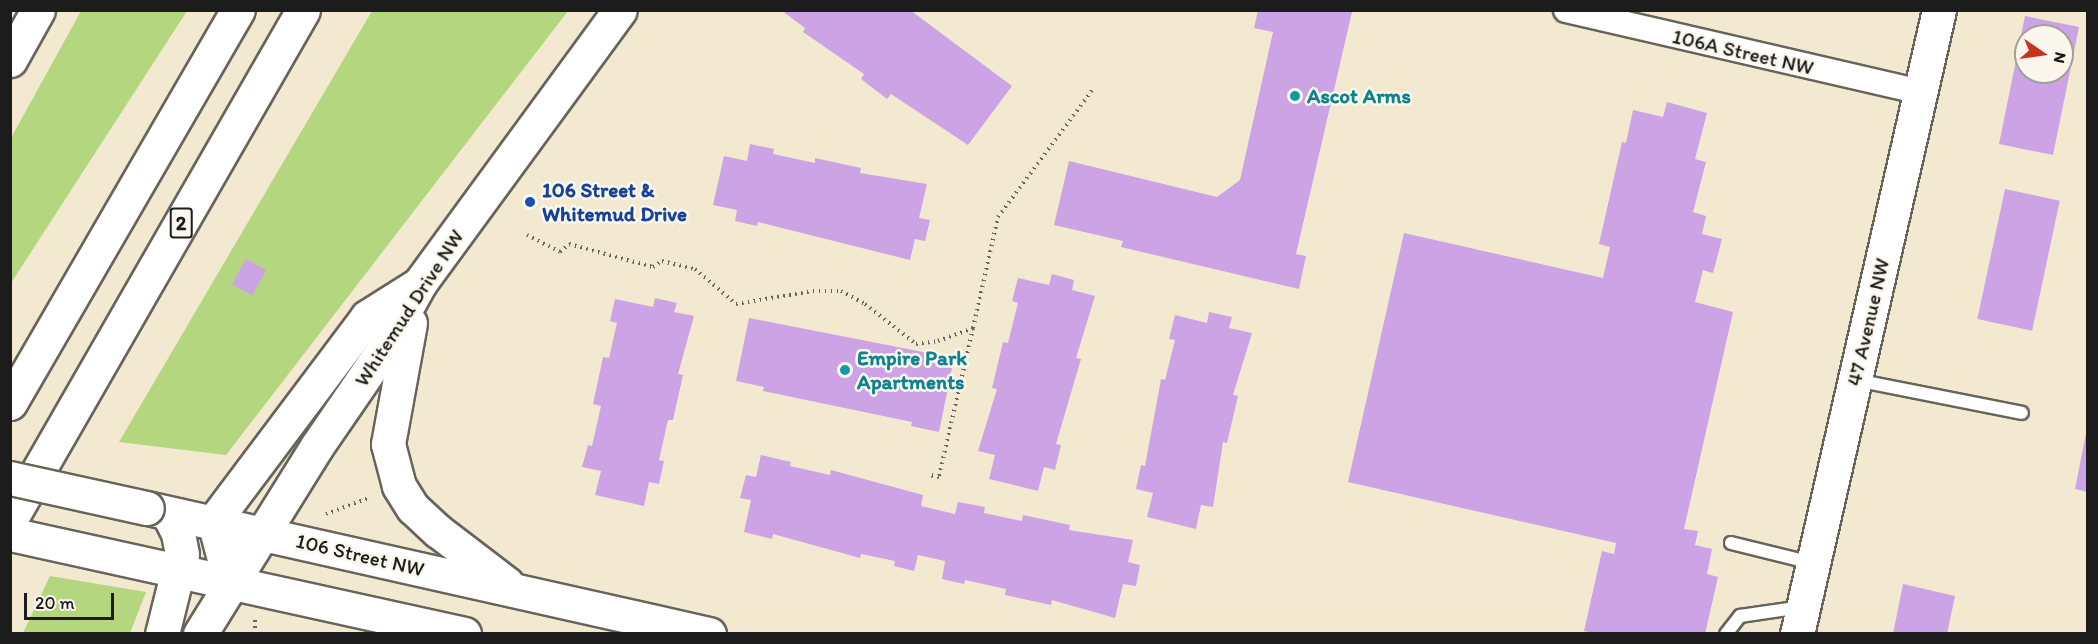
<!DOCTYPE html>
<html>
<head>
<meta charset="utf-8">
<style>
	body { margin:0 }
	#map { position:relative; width:2098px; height:644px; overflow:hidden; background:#f2e9d0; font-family:Itim,sans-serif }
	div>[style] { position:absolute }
	.green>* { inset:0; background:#b3d67e }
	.building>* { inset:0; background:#cca4e5; transform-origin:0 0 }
	.path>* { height:4px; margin-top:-2px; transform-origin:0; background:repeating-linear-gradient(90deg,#67645b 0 1.5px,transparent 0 6px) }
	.roads { filter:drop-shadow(2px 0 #67645b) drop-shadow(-2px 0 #67645b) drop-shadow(0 2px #67645b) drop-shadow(0 -2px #67645b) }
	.lane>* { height:12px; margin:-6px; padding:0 6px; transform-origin:6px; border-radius:6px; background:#fff }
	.street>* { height:24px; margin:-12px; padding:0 12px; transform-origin:12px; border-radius:12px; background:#fff }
	.secondary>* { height:33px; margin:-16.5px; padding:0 16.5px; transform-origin:16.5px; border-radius:16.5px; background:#fff }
	.highway>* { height:33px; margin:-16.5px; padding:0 16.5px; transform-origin:16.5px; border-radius:16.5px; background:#fff }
	.bridges { filter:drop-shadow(2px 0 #67645b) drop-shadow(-2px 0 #67645b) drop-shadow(0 2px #67645b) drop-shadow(0 -2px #67645b) }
	.secondary-bridge>* { height:33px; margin:-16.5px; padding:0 16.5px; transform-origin:16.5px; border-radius:16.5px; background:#fff }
	.dots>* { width:16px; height:16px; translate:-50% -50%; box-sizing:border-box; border:3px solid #fbf7ec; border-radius:50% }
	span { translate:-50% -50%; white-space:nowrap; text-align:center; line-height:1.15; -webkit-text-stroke:5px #fbf7ec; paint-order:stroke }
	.shield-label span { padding:2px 4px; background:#fbf7ec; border:2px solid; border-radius:4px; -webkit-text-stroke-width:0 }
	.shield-label { font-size:20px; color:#1c1c1c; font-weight:700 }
	.street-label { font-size:21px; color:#1c1c1c }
	.culture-label { font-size:21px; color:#0d838f; font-weight:700 }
	.left { translate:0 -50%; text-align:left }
	.transit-label { font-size:21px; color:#164399; font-weight:700 }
	.frame { position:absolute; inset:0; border:12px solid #1c1c1c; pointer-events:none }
	.north { position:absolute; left:2014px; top:24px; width:60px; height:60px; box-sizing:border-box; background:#fbf7ec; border:2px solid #a29f99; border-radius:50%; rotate:103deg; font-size:16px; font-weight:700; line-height:24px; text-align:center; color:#1c1c1c }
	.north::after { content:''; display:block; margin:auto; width:21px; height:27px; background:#c8321e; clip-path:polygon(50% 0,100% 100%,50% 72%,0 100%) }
	.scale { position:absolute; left:24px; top:593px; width:90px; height:27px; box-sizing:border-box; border:3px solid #1c1c1c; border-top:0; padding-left:8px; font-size:18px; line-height:21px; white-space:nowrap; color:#1c1c1c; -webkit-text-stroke:4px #fbf7ec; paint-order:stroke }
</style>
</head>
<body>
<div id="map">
	<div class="green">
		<i style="clip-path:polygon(81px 11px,187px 11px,11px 283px,11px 138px)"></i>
		<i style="clip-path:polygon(372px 11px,568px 11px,226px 455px,119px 442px)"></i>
		<i style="clip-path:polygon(50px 576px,146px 592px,130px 633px,23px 633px)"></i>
	</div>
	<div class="building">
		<i style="clip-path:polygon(781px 10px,910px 10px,1012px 86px,968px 145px,891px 94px,887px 99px,861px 79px,864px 74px,803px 32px,805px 28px)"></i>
		<i style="clip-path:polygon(1258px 10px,1352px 12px,1296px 254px,1306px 256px,1299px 289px,1121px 247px,1123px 241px,1054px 225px,1069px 161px,1217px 197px,1240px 180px,1273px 32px,1254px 28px)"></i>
		<i style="clip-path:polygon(evenodd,2025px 16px,2079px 27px,2053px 155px,1999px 144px,2025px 16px,2026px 36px,2062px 36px,2062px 72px,2026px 72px,2026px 36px)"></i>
		<i style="clip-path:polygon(1667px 102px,1707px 113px,1695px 159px,1706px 162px,1693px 212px,1706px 216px,1702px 234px,1722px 239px,1713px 273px,1703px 270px,1695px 302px,1733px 312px,1684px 529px,1698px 531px,1695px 545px,1712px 549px,1707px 574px,1718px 577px,1705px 634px,1596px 634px,1584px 631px,1602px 551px,1614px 554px,1616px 543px,1348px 482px,1404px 233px,1603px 278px,1610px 247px,1599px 244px,1622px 142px,1626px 143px,1633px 110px,1663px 117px)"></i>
		<i style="clip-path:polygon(750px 144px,774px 149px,773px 154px,815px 163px,815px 158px,861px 168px,860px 173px,927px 184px,919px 218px,930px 220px,925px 241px,915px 239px,910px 260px,758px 222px,757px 226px,735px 221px,737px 210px,713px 205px,724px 156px,747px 161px)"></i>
		<i style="left:2005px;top:189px;width:56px;height:133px;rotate:12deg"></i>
		<i style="left:246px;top:259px;width:23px;height:29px;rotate:29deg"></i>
		<i style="clip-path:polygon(1052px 274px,1074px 280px,1072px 290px,1095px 296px,1076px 358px,1081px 359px,1056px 444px,1061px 445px,1055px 470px,1044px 467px,1038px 491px,989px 479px,995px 455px,978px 451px,997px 389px,992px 388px,1003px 342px,1008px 343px,1018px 303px,1012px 301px,1018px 278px,1049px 285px)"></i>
		<i style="clip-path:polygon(655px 298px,677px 303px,674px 312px,694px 316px,678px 374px,683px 375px,673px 420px,668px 420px,659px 460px,664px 461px,659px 484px,649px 482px,644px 506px,595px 495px,601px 471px,582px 467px,588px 445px,592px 446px,601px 406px,593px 404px,603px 357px,609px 358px,617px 323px,610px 321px,615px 299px,653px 307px)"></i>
		<i style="clip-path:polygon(1209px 312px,1232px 317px,1229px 328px,1252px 333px,1233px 395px,1238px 396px,1227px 443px,1223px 442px,1213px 507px,1201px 505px,1196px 529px,1147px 517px,1153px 493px,1136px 489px,1141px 465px,1145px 466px,1161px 379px,1165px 380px,1175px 340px,1169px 339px,1175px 315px,1207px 323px)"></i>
		<i style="clip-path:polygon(749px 318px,954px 358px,939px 432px,911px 426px,912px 422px,763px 391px,764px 387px,736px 381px)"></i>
		<i style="clip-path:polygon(2086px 433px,2088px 433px,2088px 492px,2075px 489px)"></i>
		<i style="clip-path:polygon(761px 455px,791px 462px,790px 466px,830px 475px,831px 470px,923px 495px,921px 506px,955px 514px,958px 502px,985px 507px,984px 513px,1022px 521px,1023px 515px,1070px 525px,1069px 530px,1133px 540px,1128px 562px,1140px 565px,1136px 586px,1123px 584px,1115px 618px,1052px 600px,1051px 605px,1005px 595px,1006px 589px,965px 580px,964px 584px,942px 579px,945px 561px,918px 555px,914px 571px,894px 566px,895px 561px,861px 554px,860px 558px,773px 534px,772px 539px,744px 532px,751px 500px,740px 498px,746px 475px,756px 477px)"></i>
		<i style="clip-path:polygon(1903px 584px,1955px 596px,1947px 634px,1893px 634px)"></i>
	</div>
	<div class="path">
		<i style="left:527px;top:235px;width:37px;rotate:27deg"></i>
		<i style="left:560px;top:252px;width:12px;rotate:-42deg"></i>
		<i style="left:569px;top:244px;width:87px;rotate:15.3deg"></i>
		<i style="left:653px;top:267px;width:11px;rotate:-34deg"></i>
		<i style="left:662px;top:261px;width:34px;rotate:14deg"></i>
		<i style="left:695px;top:269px;width:54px;rotate:40.5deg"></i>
		<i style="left:736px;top:304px;width:78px;rotate:-9.6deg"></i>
		<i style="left:813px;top:291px;width:28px"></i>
		<i style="left:841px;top:291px;width:27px;rotate:28deg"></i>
		<i style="left:865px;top:304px;width:65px;rotate:38.1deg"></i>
		<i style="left:916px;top:344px;width:22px;rotate:-8deg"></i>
		<i style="left:938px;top:341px;width:37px;rotate:-20deg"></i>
		<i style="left:973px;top:328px;width:153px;rotate:102.9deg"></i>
		<i style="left:939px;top:477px;width:9px;rotate:-167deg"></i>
		<i style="left:973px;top:328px;width:114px;rotate:-77.3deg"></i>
		<i style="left:998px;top:217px;width:159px;rotate:-53.4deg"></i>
		<i style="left:326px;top:514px;width:46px;rotate:-20.4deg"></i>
		<i style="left:255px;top:634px;width:14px;rotate:-90deg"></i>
	</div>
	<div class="roads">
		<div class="lane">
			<i style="left:1856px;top:380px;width:169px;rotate:11.2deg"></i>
			<i style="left:1731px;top:543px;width:83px;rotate:13.9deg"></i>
			<i style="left:1726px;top:634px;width:23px;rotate:-52deg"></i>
			<i style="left:1740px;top:616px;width:63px;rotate:-8.3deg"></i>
		</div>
		<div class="street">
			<i style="left:1566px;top:10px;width:364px;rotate:13deg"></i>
		</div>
		<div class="secondary">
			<i style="left:10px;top:60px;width:57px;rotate:-60.8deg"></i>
			<i style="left:410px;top:323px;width:123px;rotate:100.3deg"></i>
			<i style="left:388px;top:444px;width:43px;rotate:75.3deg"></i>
			<i style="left:399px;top:486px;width:26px;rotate:58deg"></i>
			<i style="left:413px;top:508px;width:34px;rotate:43deg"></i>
			<i style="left:438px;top:531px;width:87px;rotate:37.5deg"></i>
			<i style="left:147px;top:508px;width:576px;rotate:12.64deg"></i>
			<i style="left:214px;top:521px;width:255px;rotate:-53.1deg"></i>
			<i style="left:367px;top:317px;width:58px;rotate:-32.3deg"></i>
			<i style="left:214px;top:521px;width:63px;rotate:75.3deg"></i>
			<i style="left:10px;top:534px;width:465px;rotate:12.4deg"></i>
			<i style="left:162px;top:634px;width:82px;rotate:-76deg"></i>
			<i style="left:182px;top:554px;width:21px;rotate:-101deg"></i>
			<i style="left:178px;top:533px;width:22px;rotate:-117deg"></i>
			<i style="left:200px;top:634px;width:221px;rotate:-58.1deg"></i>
			<i style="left:317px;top:446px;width:116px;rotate:-55.5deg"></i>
			<i style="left:383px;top:350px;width:77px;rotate:-61.1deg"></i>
			<i style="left:420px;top:283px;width:338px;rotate:-53.8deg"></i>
			<i style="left:1797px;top:634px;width:640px;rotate:-77.18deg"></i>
		</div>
		<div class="highway">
			<i style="left:10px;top:403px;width:454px;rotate:-59.9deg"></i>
			<i style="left:10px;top:520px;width:588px;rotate:-60.12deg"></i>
		</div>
	</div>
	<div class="bridges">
		<div class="secondary-bridge">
			<i style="left:10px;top:478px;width:140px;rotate:12.4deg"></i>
		</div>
	</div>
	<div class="dots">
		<i style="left:1295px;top:96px;background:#0f9aa8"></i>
		<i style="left:530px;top:202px;background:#1a4fb4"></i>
		<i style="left:845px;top:370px;background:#0f9aa8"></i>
	</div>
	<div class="shield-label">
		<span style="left:181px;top:223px">2</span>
	</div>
	<div class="street-label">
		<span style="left:1743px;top:52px;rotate:13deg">106A Street NW</span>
		<span style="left:409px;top:308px;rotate:-57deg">Whitemud Drive NW</span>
		<span style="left:1868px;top:322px;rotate:-77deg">47 Avenue NW</span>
		<span style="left:360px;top:555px;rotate:13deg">106 Street NW</span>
	</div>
	<div class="culture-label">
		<span class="left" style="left:1307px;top:96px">Ascot Arms</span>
		<span class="left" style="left:857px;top:370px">Empire Park<br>Apartments</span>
	</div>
	<div class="transit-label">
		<span class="left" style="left:542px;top:202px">106 Street &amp;<br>Whitemud Drive</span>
	</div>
	<div class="frame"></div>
	<div class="north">N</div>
	<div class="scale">20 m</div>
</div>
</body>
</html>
